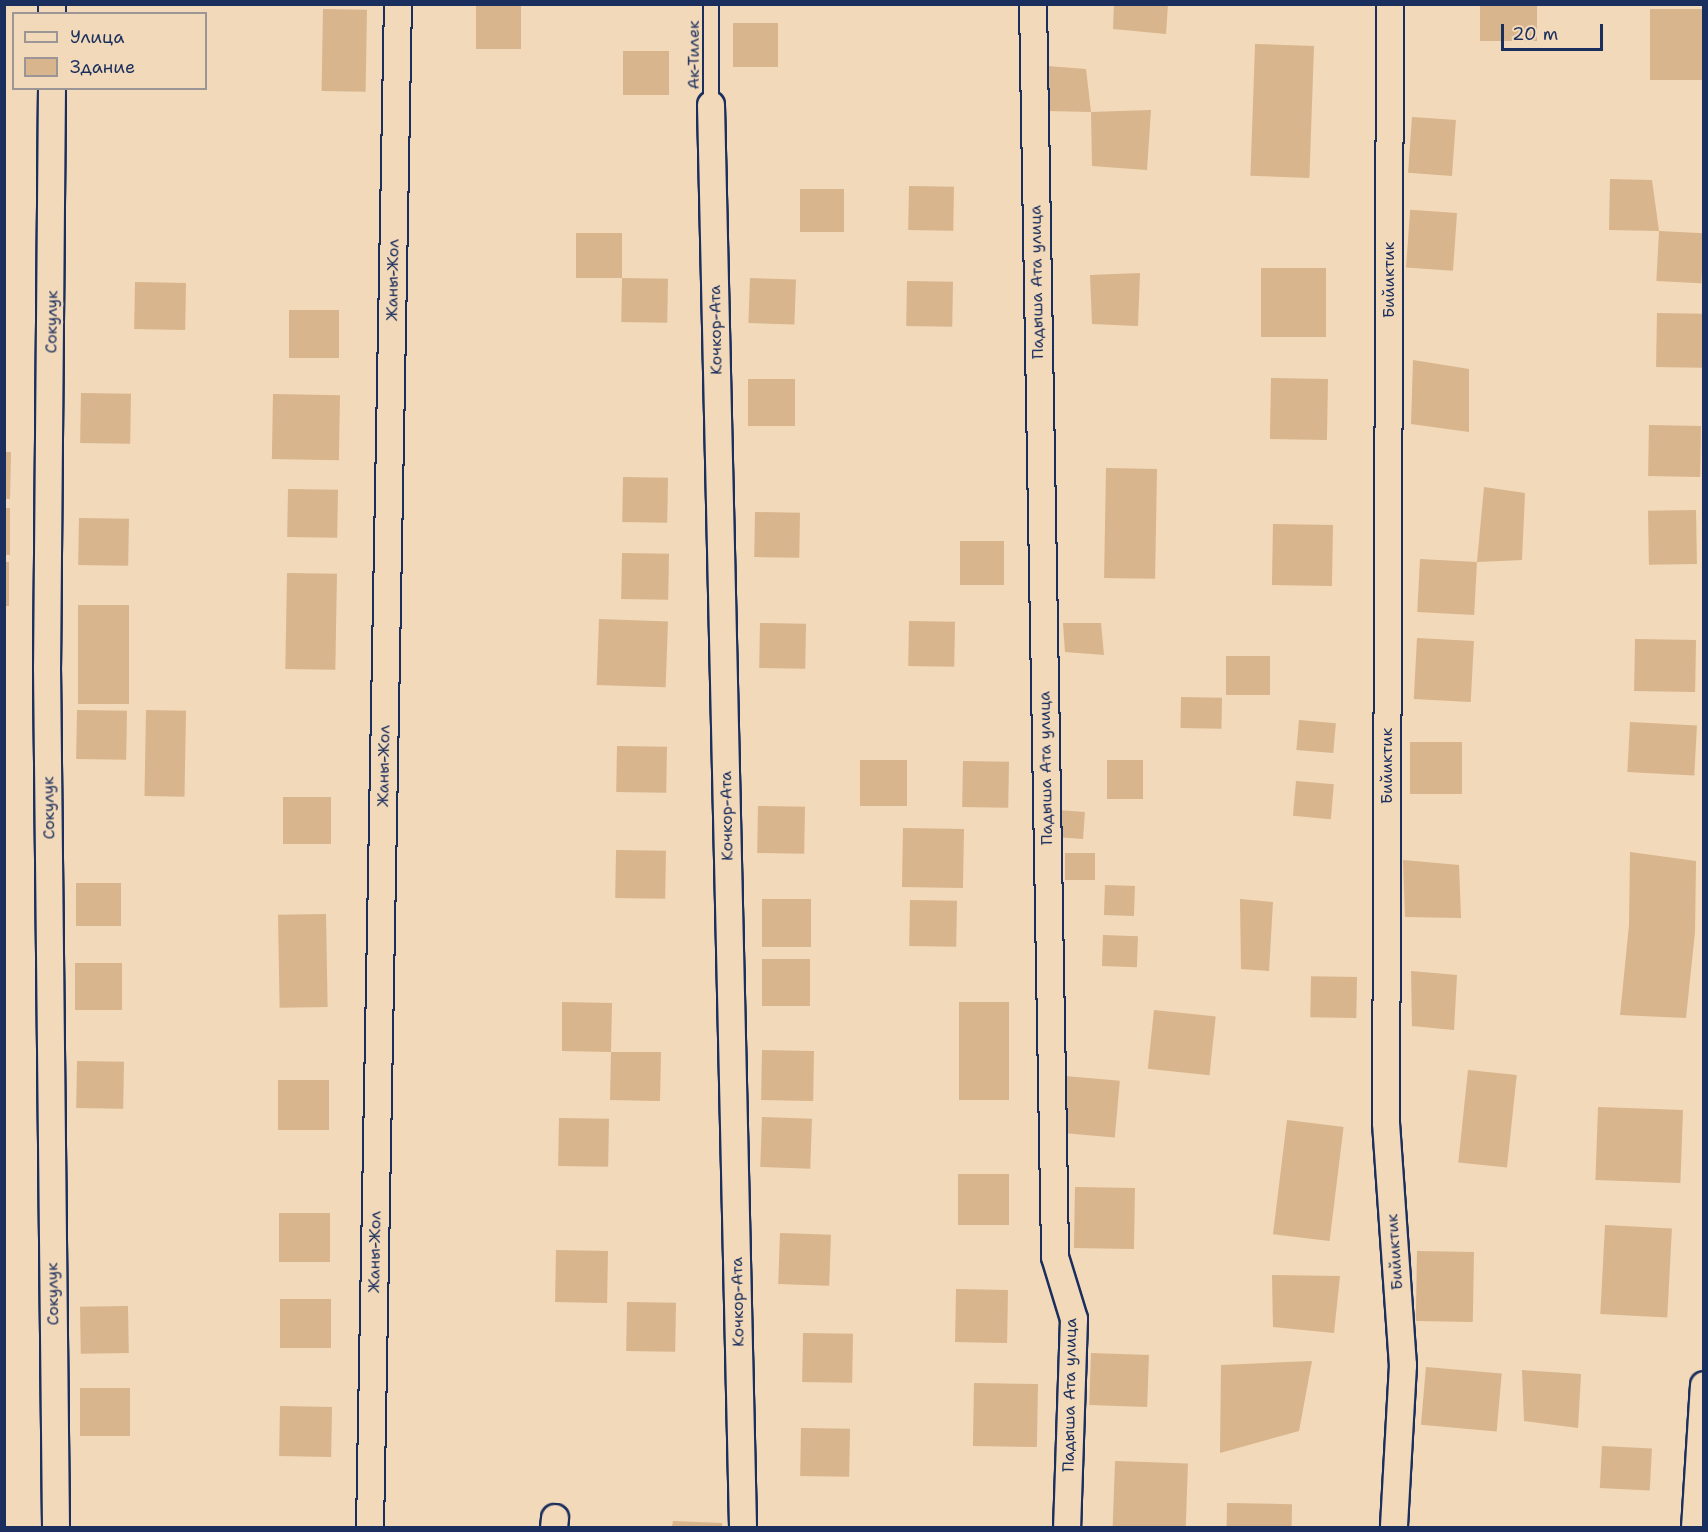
<!DOCTYPE html>
<html>
<head>
<meta charset="utf-8">
<style>
	body { margin:0 }
	#map { position:relative; width:1708px; height:1532px; overflow:hidden; background:#f2d9b9; font-family:"Shantell Sans",sans-serif }
	div>[style] { position:absolute }
	.building>* { inset:0; background:#d8b58c; transform-origin:0 0 }
	.roads { filter:drop-shadow(2px 0 #1b2f5e) drop-shadow(-2px 0 #1b2f5e) drop-shadow(0 2px #1b2f5e) drop-shadow(0 -2px #1b2f5e) }
	.lane>* { height:14px; margin:-7px; padding:0 7px; transform-origin:7px; border-radius:7px; background:#f2d9b9 }
	.street>* { height:26px; margin:-13px; padding:0 13px; transform-origin:13px; border-radius:13px; background:#f2d9b9 }
	span { translate:-50% -50%; white-space:nowrap; text-align:center; line-height:1.15; -webkit-text-stroke:4.5px #f2d9b9; paint-order:stroke }
	.street-label { font-size:16px; color:#1b2f5e }
	.frame { position:absolute; inset:0; border:6px solid #1b2f5e; pointer-events:none }
	.legend { position:absolute; left:12px; top:12px; width:195px; height:78px; box-sizing:border-box; background:#f2d9b9; border:2px solid #9c9595; margin:0; padding:8px 10px; list-style:none; font-size:18px; color:#1b2f5e }
	.legend li { display:flex; align-items:center; gap:12px; height:30px }
	.legend b { width:30px; border:2px solid #9c9595 }
	.scale { position:absolute; left:1501px; top:24px; width:102px; height:27px; box-sizing:border-box; border:3px solid #1b2f5e; border-top:0; padding-left:8px; font-size:18px; line-height:21px; white-space:nowrap; color:#1b2f5e; -webkit-text-stroke:4px #f2d9b9; paint-order:stroke }
</style>
</head>
<body>
<div id="map">
	<div class="building">
		<i style="clip-path:polygon(1114px 4px,1168px 4px,1166px 34px,1113px 29px)"></i>
		<i style="left:1480px;top:4px;width:57px;height:37px"></i>
		<i style="left:476px;top:5px;width:45px;height:44px"></i>
		<i style="left:323px;top:9px;width:44px;height:82px;rotate:1deg"></i>
		<i style="left:1650px;top:9px;width:54px;height:71px"></i>
		<i style="left:733px;top:23px;width:45px;height:44px"></i>
		<i style="left:1314px;top:46px;width:132px;height:59px;rotate:92deg"></i>
		<i style="left:623px;top:51px;width:46px;height:44px"></i>
		<i style="clip-path:polygon(1047px 66px,1086px 69px,1091px 112px,1047px 111px)"></i>
		<i style="clip-path:polygon(1151px 110px,1147px 170px,1092px 166px,1091px 112px)"></i>
		<i style="left:1412px;top:117px;width:44px;height:56px;rotate:4deg"></i>
		<i style="clip-path:polygon(1610px 179px,1652px 180px,1659px 231px,1609px 230px)"></i>
		<i style="left:909px;top:186px;width:45px;height:44px;rotate:1deg"></i>
		<i style="left:800px;top:189px;width:44px;height:43px"></i>
		<i style="left:1457px;top:213px;width:58px;height:47px;rotate:94deg"></i>
		<i style="left:1659px;top:231px;width:45px;height:50px;rotate:3deg"></i>
		<i style="left:576px;top:233px;width:46px;height:45px"></i>
		<i style="left:1261px;top:268px;width:65px;height:69px"></i>
		<i style="clip-path:polygon(1140px 273px,1138px 326px,1092px 324px,1090px 275px)"></i>
		<i style="left:622px;top:278px;width:46px;height:44px;rotate:1deg"></i>
		<i style="left:750px;top:278px;width:46px;height:45px;rotate:2deg"></i>
		<i style="left:907px;top:281px;width:46px;height:45px;rotate:1deg"></i>
		<i style="left:135px;top:282px;width:51px;height:47px;rotate:1deg"></i>
		<i style="left:289px;top:310px;width:50px;height:48px"></i>
		<i style="left:1657px;top:313px;width:46px;height:54px;rotate:1deg"></i>
		<i style="clip-path:polygon(1413px 360px,1469px 369px,1469px 432px,1411px 424px)"></i>
		<i style="left:1271px;top:378px;width:57px;height:61px;rotate:1deg"></i>
		<i style="left:748px;top:379px;width:47px;height:47px"></i>
		<i style="left:81px;top:393px;width:50px;height:50px;rotate:1deg"></i>
		<i style="left:273px;top:394px;width:67px;height:65px;rotate:1deg"></i>
		<i style="left:1649px;top:425px;width:52px;height:51px;rotate:1deg"></i>
		<i style="clip-path:polygon(4px 452px,11px 452px,10px 499px,4px 499px)"></i>
		<i style="left:1106px;top:468px;width:51px;height:110px;rotate:1deg"></i>
		<i style="left:623px;top:477px;width:45px;height:45px;rotate:1deg"></i>
		<i style="clip-path:polygon(1484px 487px,1525px 493px,1522px 560px,1477px 562px)"></i>
		<i style="left:288px;top:489px;width:50px;height:48px;rotate:1deg"></i>
		<i style="left:4px;top:508px;width:6px;height:47px"></i>
		<i style="left:1696px;top:510px;width:54px;height:48px;rotate:89deg"></i>
		<i style="left:755px;top:512px;width:45px;height:45px;rotate:1deg"></i>
		<i style="left:79px;top:518px;width:50px;height:47px;rotate:1deg"></i>
		<i style="left:1273px;top:524px;width:60px;height:61px;rotate:1deg"></i>
		<i style="left:960px;top:541px;width:44px;height:44px"></i>
		<i style="left:622px;top:553px;width:47px;height:46px;rotate:1deg"></i>
		<i style="left:1420px;top:559px;width:57px;height:53px;rotate:3deg"></i>
		<i style="left:4px;top:562px;width:5px;height:44px"></i>
		<i style="left:287px;top:573px;width:50px;height:96px;rotate:1deg"></i>
		<i style="left:78px;top:605px;width:51px;height:99px"></i>
		<i style="left:599px;top:619px;width:69px;height:66px;rotate:2deg"></i>
		<i style="left:909px;top:621px;width:46px;height:45px;rotate:1deg"></i>
		<i style="left:760px;top:623px;width:46px;height:45px;rotate:1deg"></i>
		<i style="clip-path:polygon(1063px 623px,1101px 623px,1104px 655px,1065px 652px)"></i>
		<i style="left:1417px;top:638px;width:57px;height:61px;rotate:3deg"></i>
		<i style="left:1635px;top:639px;width:61px;height:52px;rotate:1deg"></i>
		<i style="left:1270px;top:656px;width:39px;height:44px;rotate:90deg"></i>
		<i style="left:1181px;top:697px;width:41px;height:31px;rotate:1deg"></i>
		<i style="left:77px;top:710px;width:50px;height:49px;rotate:1deg"></i>
		<i style="left:146px;top:710px;width:40px;height:86px;rotate:1deg"></i>
		<i style="left:1299px;top:720px;width:37px;height:30px;rotate:5deg"></i>
		<i style="left:1630px;top:722px;width:67px;height:50px;rotate:3deg"></i>
		<i style="left:1410px;top:742px;width:52px;height:52px"></i>
		<i style="left:617px;top:746px;width:50px;height:46px;rotate:1deg"></i>
		<i style="left:860px;top:760px;width:47px;height:46px"></i>
		<i style="left:1107px;top:760px;width:36px;height:39px"></i>
		<i style="left:963px;top:761px;width:46px;height:46px;rotate:1deg"></i>
		<i style="left:1296px;top:781px;width:38px;height:35px;rotate:5deg"></i>
		<i style="left:283px;top:797px;width:48px;height:47px"></i>
		<i style="left:758px;top:806px;width:47px;height:47px;rotate:1deg"></i>
		<i style="left:1057px;top:810px;width:28px;height:27px;rotate:4deg"></i>
		<i style="left:903px;top:828px;width:61px;height:59px;rotate:1deg"></i>
		<i style="left:616px;top:850px;width:50px;height:48px;rotate:1deg"></i>
		<i style="clip-path:polygon(1630px 852px,1696px 861px,1695px 932px,1686px 1018px,1620px 1015px,1629px 925px)"></i>
		<i style="left:1065px;top:853px;width:30px;height:27px"></i>
		<i style="clip-path:polygon(1403px 860px,1459px 865px,1461px 918px,1405px 917px)"></i>
		<i style="left:76px;top:883px;width:45px;height:43px"></i>
		<i style="left:1105px;top:885px;width:30px;height:30px;rotate:2deg"></i>
		<i style="left:811px;top:899px;width:48px;height:49px;rotate:90deg"></i>
		<i style="clip-path:polygon(1240px 899px,1273px 902px,1269px 971px,1241px 969px)"></i>
		<i style="left:910px;top:900px;width:47px;height:46px;rotate:1deg"></i>
		<i style="left:326px;top:914px;width:93px;height:48px;rotate:89deg"></i>
		<i style="left:1103px;top:935px;width:35px;height:31px;rotate:2deg"></i>
		<i style="left:762px;top:959px;width:48px;height:47px"></i>
		<i style="left:122px;top:963px;width:47px;height:47px;rotate:90deg"></i>
		<i style="clip-path:polygon(1411px 971px,1457px 975px,1454px 1030px,1412px 1026px)"></i>
		<i style="left:1357px;top:977px;width:41px;height:46px;rotate:91deg"></i>
		<i style="clip-path:polygon(562px 1002px,612px 1003px,611px 1052px,661px 1052px,660px 1101px,610px 1100px,611px 1052px,562px 1051px)"></i>
		<i style="left:959px;top:1002px;width:50px;height:98px"></i>
		<i style="left:1154px;top:1010px;width:62px;height:59px;rotate:6deg"></i>
		<i style="left:762px;top:1050px;width:52px;height:50px;rotate:1deg"></i>
		<i style="left:77px;top:1061px;width:47px;height:47px;rotate:1deg"></i>
		<i style="left:1468px;top:1070px;width:49px;height:93px;rotate:6deg"></i>
		<i style="left:1065px;top:1076px;width:55px;height:57px;rotate:5deg"></i>
		<i style="left:278px;top:1080px;width:51px;height:50px"></i>
		<i style="left:1598px;top:1107px;width:85px;height:73px;rotate:2deg"></i>
		<i style="left:762px;top:1117px;width:50px;height:50px;rotate:2deg"></i>
		<i style="left:559px;top:1118px;width:50px;height:48px;rotate:1deg"></i>
		<i style="left:1287px;top:1120px;width:57px;height:115px;rotate:7deg"></i>
		<i style="left:958px;top:1174px;width:51px;height:51px"></i>
		<i style="left:1075px;top:1187px;width:60px;height:61px;rotate:1deg"></i>
		<i style="left:279px;top:1213px;width:51px;height:49px"></i>
		<i style="left:1605px;top:1225px;width:67px;height:89px;rotate:3deg"></i>
		<i style="left:780px;top:1233px;width:51px;height:51px;rotate:2deg"></i>
		<i style="left:556px;top:1250px;width:52px;height:52px;rotate:1deg"></i>
		<i style="left:1417px;top:1251px;width:57px;height:70px;rotate:1deg"></i>
		<i style="clip-path:polygon(1272px 1275px,1340px 1276px,1334px 1333px,1273px 1327px)"></i>
		<i style="left:956px;top:1289px;width:52px;height:53px;rotate:1deg"></i>
		<i style="left:280px;top:1299px;width:51px;height:49px"></i>
		<i style="left:627px;top:1302px;width:49px;height:49px;rotate:1deg"></i>
		<i style="left:128px;top:1306px;width:47px;height:48px;rotate:89deg"></i>
		<i style="left:803px;top:1333px;width:50px;height:49px;rotate:1deg"></i>
		<i style="left:1091px;top:1353px;width:58px;height:52px;rotate:2deg"></i>
		<i style="clip-path:polygon(1312px 1361px,1299px 1431px,1220px 1453px,1221px 1365px)"></i>
		<i style="left:1426px;top:1367px;width:76px;height:58px;rotate:5deg"></i>
		<i style="clip-path:polygon(1522px 1370px,1581px 1374px,1578px 1428px,1524px 1421px)"></i>
		<i style="left:974px;top:1383px;width:64px;height:63px;rotate:1deg"></i>
		<i style="left:80px;top:1388px;width:50px;height:48px"></i>
		<i style="left:332px;top:1407px;width:50px;height:52px;rotate:91deg"></i>
		<i style="left:801px;top:1428px;width:49px;height:48px;rotate:1deg"></i>
		<i style="left:1602px;top:1446px;width:50px;height:42px;rotate:3deg"></i>
		<i style="left:1115px;top:1461px;width:73px;height:66px;rotate:2deg"></i>
		<i style="left:1227px;top:1503px;width:65px;height:24px;rotate:1deg"></i>
		<i style="clip-path:polygon(673px 1521px,722px 1523px,722px 1527px,672px 1527px)"></i>
	</div>
	<div class="roads">
		<div class="lane">
			<i style="left:711px;top:4px;width:101px;rotate:90deg"></i>
		</div>
		<div class="street">
			<i style="left:52px;top:4px;width:10px;rotate:90deg"></i>
			<i style="left:1033px;top:4px;width:1253px;rotate:88.99deg"></i>
			<i style="left:1055px;top:1257px;width:65px;rotate:73deg"></i>
			<i style="left:1074px;top:1319px;width:209px;rotate:91.9deg"></i>
			<i style="left:1390px;top:4px;width:1119px;rotate:90.2deg"></i>
			<i style="left:1386px;top:1123px;width:243px;rotate:86deg"></i>
			<i style="left:1403px;top:1365px;width:163px;rotate:93.2deg"></i>
			<i style="left:52px;top:88px;width:579px;rotate:90.49deg"></i>
			<i style="left:47px;top:667px;width:861px;rotate:89.4deg"></i>
			<i style="left:711px;top:105px;width:1423px;rotate:88.71deg"></i>
			<i style="left:370px;top:1528px;width:1524px;rotate:-88.95deg"></i>
			<i style="left:554px;top:1528px;width:10px;rotate:-84deg"></i>
			<i style="left:1695px;top:1528px;width:143px;rotate:-86.4deg"></i>
		</div>
	</div>
	<div class="street-label">
		<span style="left:694px;top:55px;rotate:-90deg">Ак-Тилек</span>
		<span style="left:393px;top:280px;rotate:-89deg">Жаны-Жол</span>
		<span style="left:1389px;top:280px;rotate:-90deg">Бийиктик</span>
		<span style="left:1037px;top:282px;rotate:-91deg">Падыша Ата улица</span>
		<span style="left:52px;top:322px;rotate:-89deg">Сокулук</span>
		<span style="left:716px;top:330px;rotate:-91deg">Кочкор-Ата</span>
		<span style="left:384px;top:766px;rotate:-89deg">Жаны-Жол</span>
		<span style="left:1387px;top:766px;rotate:-90deg">Бийиктик</span>
		<span style="left:1046px;top:768px;rotate:-91deg">Падыша Ата улица</span>
		<span style="left:49px;top:808px;rotate:-91deg">Сокулук</span>
		<span style="left:727px;top:816px;rotate:-91deg">Кочкор-Ата</span>
		<span style="left:375px;top:1252px;rotate:-89deg">Жаны-Жол</span>
		<span style="left:1395px;top:1252px;rotate:-94deg">Бийиктик</span>
		<span style="left:53px;top:1294px;rotate:-91deg">Сокулук</span>
		<span style="left:738px;top:1302px;rotate:-91deg">Кочкор-Ата</span>
		<span style="left:1070px;top:1395px;rotate:-89deg">Падыша Ата улица</span>
	</div>
	<div class="frame"></div>
	<ul class="legend">
	<li><b style="height:8px;background:#f2d9b9"></b>Улица</li>
	<li><b style="height:16px;background:#d8b58c"></b>Здание</li>
	</ul>
	<div class="scale">20 m</div>
</div>
</body>
</html>
